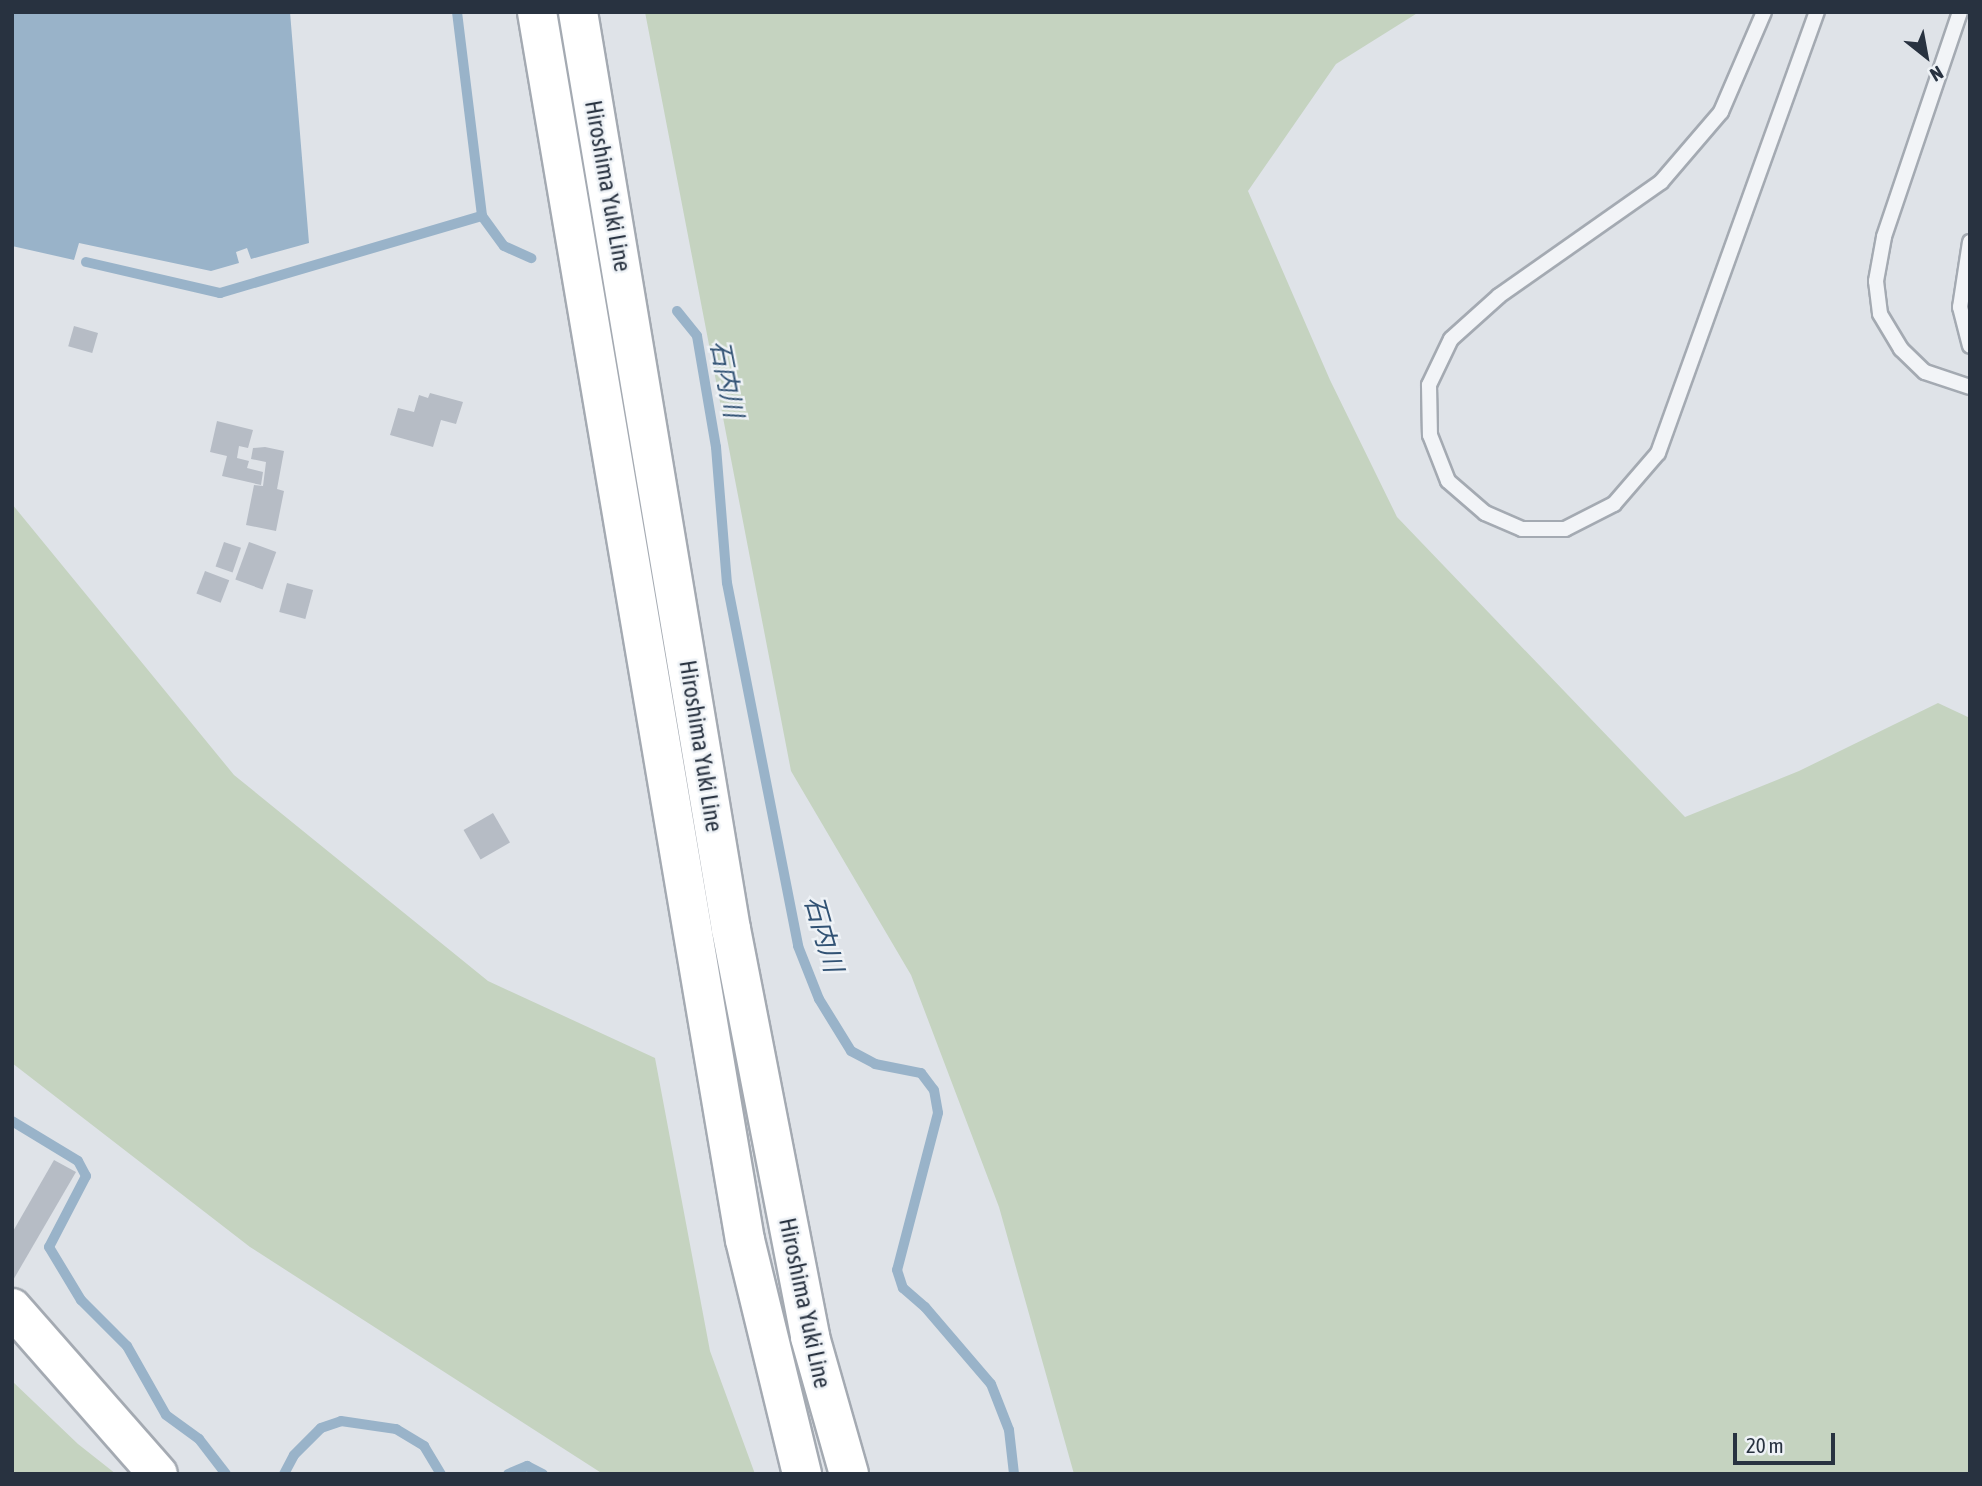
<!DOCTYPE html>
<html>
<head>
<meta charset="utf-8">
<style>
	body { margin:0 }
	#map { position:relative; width:1982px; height:1486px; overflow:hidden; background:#dfe3e8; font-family:"Asap Condensed","Noto Sans JP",sans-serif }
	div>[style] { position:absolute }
	.green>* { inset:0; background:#c5d3c0 }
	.water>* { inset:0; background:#99b3c9 }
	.stream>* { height:10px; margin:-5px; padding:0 5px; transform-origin:5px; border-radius:5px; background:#99b3c9 }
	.building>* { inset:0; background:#b6bcc5; transform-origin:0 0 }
	.roads { filter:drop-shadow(2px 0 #a4aab2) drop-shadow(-2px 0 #a4aab2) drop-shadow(0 2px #a4aab2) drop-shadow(0 -2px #a4aab2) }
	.lane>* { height:14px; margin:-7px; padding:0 7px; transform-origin:7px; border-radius:7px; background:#f2f4f7 }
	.secondary>* { height:38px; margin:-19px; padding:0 19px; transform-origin:19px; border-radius:19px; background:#fff }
	.primary>* { height:38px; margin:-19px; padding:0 19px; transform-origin:19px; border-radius:19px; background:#fff }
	span { translate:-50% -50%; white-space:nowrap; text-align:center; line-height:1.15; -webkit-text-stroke:5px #eef2f6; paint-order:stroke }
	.street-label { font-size:24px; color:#283240 }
	.water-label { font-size:26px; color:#315274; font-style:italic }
	.frame { position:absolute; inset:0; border:14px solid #283240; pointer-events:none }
	.north { position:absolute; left:1891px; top:21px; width:70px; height:70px; -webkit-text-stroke:5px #eef2f6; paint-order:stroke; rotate:149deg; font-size:19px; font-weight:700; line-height:28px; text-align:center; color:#283240 }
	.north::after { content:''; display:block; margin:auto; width:24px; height:32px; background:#283240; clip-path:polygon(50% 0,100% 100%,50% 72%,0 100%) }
	.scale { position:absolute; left:1733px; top:1433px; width:102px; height:32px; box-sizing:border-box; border:4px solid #283240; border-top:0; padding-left:9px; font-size:21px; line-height:24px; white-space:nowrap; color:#283240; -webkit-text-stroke:5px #eef2f6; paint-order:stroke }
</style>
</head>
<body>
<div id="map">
	<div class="green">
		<i style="clip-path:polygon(645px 12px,1419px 12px,1336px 64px,1248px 191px,1330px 380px,1397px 517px,1685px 817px,1799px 771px,1938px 703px,1970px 718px,1970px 1474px,1074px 1474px,999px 1207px,911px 975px,791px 771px)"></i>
		<i style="clip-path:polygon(12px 504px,234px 775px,488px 981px,655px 1058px,710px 1351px,755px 1474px,603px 1474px,250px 1247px,12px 1063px)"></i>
		<i style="clip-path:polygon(12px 1381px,78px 1444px,116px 1474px,12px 1474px)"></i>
	</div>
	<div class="water">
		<i style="clip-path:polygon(12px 12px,290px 12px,309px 243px,251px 259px,247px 248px,236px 252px,239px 263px,211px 271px,79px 243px,74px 260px,12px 246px)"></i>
	</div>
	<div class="stream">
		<i style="left:457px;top:12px;width:206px;rotate:83deg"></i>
		<i style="left:482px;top:216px;width:37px;rotate:54deg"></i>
		<i style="left:504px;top:246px;width:30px;rotate:24deg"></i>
		<i style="left:86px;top:262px;width:138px;rotate:13deg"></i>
		<i style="left:220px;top:293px;width:273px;rotate:-16.4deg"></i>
		<i style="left:677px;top:311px;width:32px;rotate:51deg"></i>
		<i style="left:697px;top:336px;width:113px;rotate:80.3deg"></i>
		<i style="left:716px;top:447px;width:136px;rotate:85.4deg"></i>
		<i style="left:727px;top:583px;width:370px;rotate:78.9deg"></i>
		<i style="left:798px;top:946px;width:57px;rotate:68.4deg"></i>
		<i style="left:819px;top:999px;width:61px;rotate:58.4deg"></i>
		<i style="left:851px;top:1051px;width:27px;rotate:28deg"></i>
		<i style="left:875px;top:1064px;width:47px;rotate:11.1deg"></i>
		<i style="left:921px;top:1073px;width:21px;rotate:53deg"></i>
		<i style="left:934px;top:1090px;width:23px;rotate:80deg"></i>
		<i style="left:938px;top:1113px;width:162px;rotate:104.6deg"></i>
		<i style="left:897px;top:1270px;width:19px;rotate:72deg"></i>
		<i style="left:903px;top:1288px;width:29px;rotate:41deg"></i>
		<i style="left:925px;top:1307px;width:101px;rotate:49.4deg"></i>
		<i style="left:991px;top:1384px;width:49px;rotate:68.6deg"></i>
		<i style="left:1009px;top:1430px;width:44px;rotate:83.5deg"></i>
		<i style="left:12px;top:1121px;width:77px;rotate:31.2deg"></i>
		<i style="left:78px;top:1161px;width:17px;rotate:62deg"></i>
		<i style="left:86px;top:1176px;width:80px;rotate:117.5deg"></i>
		<i style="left:49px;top:1247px;width:62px;rotate:58.9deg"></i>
		<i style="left:81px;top:1300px;width:65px;rotate:45deg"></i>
		<i style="left:127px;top:1346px;width:79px;rotate:60.5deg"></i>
		<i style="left:166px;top:1415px;width:41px;rotate:36deg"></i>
		<i style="left:199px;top:1439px;width:44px;rotate:52.4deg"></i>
		<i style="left:284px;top:1474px;width:21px;rotate:-62deg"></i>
		<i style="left:294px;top:1455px;width:38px;rotate:-45deg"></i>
		<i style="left:321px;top:1428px;width:21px;rotate:-19deg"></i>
		<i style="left:341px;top:1421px;width:56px;rotate:8.3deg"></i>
		<i style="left:396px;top:1429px;width:33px;rotate:31deg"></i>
		<i style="left:424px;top:1446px;width:33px;rotate:59deg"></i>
		<i style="left:508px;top:1474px;width:21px;rotate:-23deg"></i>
		<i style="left:527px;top:1466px;width:18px;rotate:27deg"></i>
	</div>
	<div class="building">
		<i style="left:74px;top:326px;width:25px;height:21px;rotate:16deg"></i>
		<i style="clip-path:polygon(430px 393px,463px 402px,456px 424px,441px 420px,433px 447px,390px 435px,398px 408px,414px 412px,419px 395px,428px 398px)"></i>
		<i style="clip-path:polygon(217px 421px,253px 430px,248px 448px,239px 446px,237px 458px,249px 461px,247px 468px,263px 472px,261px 485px,222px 476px,227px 456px,210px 452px)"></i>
		<i style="clip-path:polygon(265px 447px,284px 451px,277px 489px,284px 491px,276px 531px,246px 525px,254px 485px,263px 486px,266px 462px,251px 459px,253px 448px)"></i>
		<i style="left:224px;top:542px;width:18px;height:26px;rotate:19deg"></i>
		<i style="left:249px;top:542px;width:29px;height:40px;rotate:20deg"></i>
		<i style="left:205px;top:571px;width:26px;height:24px;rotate:21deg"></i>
		<i style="left:287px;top:583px;width:27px;height:30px;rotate:15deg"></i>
		<i style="left:493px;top:813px;width:34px;height:34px;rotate:60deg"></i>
		<i style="clip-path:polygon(54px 1160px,76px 1172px,12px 1282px,12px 1233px)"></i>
	</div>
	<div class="roads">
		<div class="lane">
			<i style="left:1764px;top:12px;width:109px;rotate:113.3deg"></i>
			<i style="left:1721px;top:112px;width:92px;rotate:130.6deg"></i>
			<i style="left:1661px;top:182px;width:198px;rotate:144.9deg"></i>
			<i style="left:1499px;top:296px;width:64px;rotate:138.1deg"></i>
			<i style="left:1451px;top:339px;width:51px;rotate:115.6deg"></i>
			<i style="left:1429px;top:385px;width:50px;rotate:88.9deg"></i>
			<i style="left:1430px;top:435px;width:49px;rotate:68.6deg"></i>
			<i style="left:1448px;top:481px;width:49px;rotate:40.9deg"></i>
			<i style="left:1485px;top:513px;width:40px;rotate:23.4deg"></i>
			<i style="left:1522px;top:529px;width:43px"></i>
			<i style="left:1565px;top:529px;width:55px;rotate:-27deg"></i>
			<i style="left:1614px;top:504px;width:67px;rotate:-49.2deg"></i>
			<i style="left:1658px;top:453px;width:469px;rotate:-70.2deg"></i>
			<i style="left:1960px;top:12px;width:237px;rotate:108.7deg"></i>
			<i style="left:1884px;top:237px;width:45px;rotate:100.3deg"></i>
			<i style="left:1876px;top:281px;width:33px;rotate:83deg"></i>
			<i style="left:1880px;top:314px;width:41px;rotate:59deg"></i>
			<i style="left:1901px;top:349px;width:33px;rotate:44deg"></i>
			<i style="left:1925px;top:372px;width:47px;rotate:18.4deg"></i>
			<i style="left:1970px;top:242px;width:66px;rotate:98.7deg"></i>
			<i style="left:1960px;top:307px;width:40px;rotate:75.6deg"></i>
		</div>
		<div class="secondary">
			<i style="left:12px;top:1308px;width:221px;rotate:48.7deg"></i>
		</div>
		<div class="primary">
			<i style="left:537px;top:12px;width:1245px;rotate:80.39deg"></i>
			<i style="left:745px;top:1240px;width:241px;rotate:76.3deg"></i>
			<i style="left:578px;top:12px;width:930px;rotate:80.53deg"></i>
			<i style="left:731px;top:929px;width:416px;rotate:79deg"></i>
			<i style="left:810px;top:1337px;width:142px;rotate:74.1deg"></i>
		</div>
	</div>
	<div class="street-label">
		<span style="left:608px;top:186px;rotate:80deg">Hiroshima Yuki Line</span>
		<span style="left:701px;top:746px;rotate:81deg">Hiroshima Yuki Line</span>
		<span style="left:805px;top:1303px;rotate:78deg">Hiroshima Yuki Line</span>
	</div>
	<div class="water-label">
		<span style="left:726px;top:379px;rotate:79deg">石内川</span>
		<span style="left:823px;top:934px;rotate:74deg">石内川</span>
	</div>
	<div class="frame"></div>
	<div class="north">N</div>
	<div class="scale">20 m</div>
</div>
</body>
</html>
